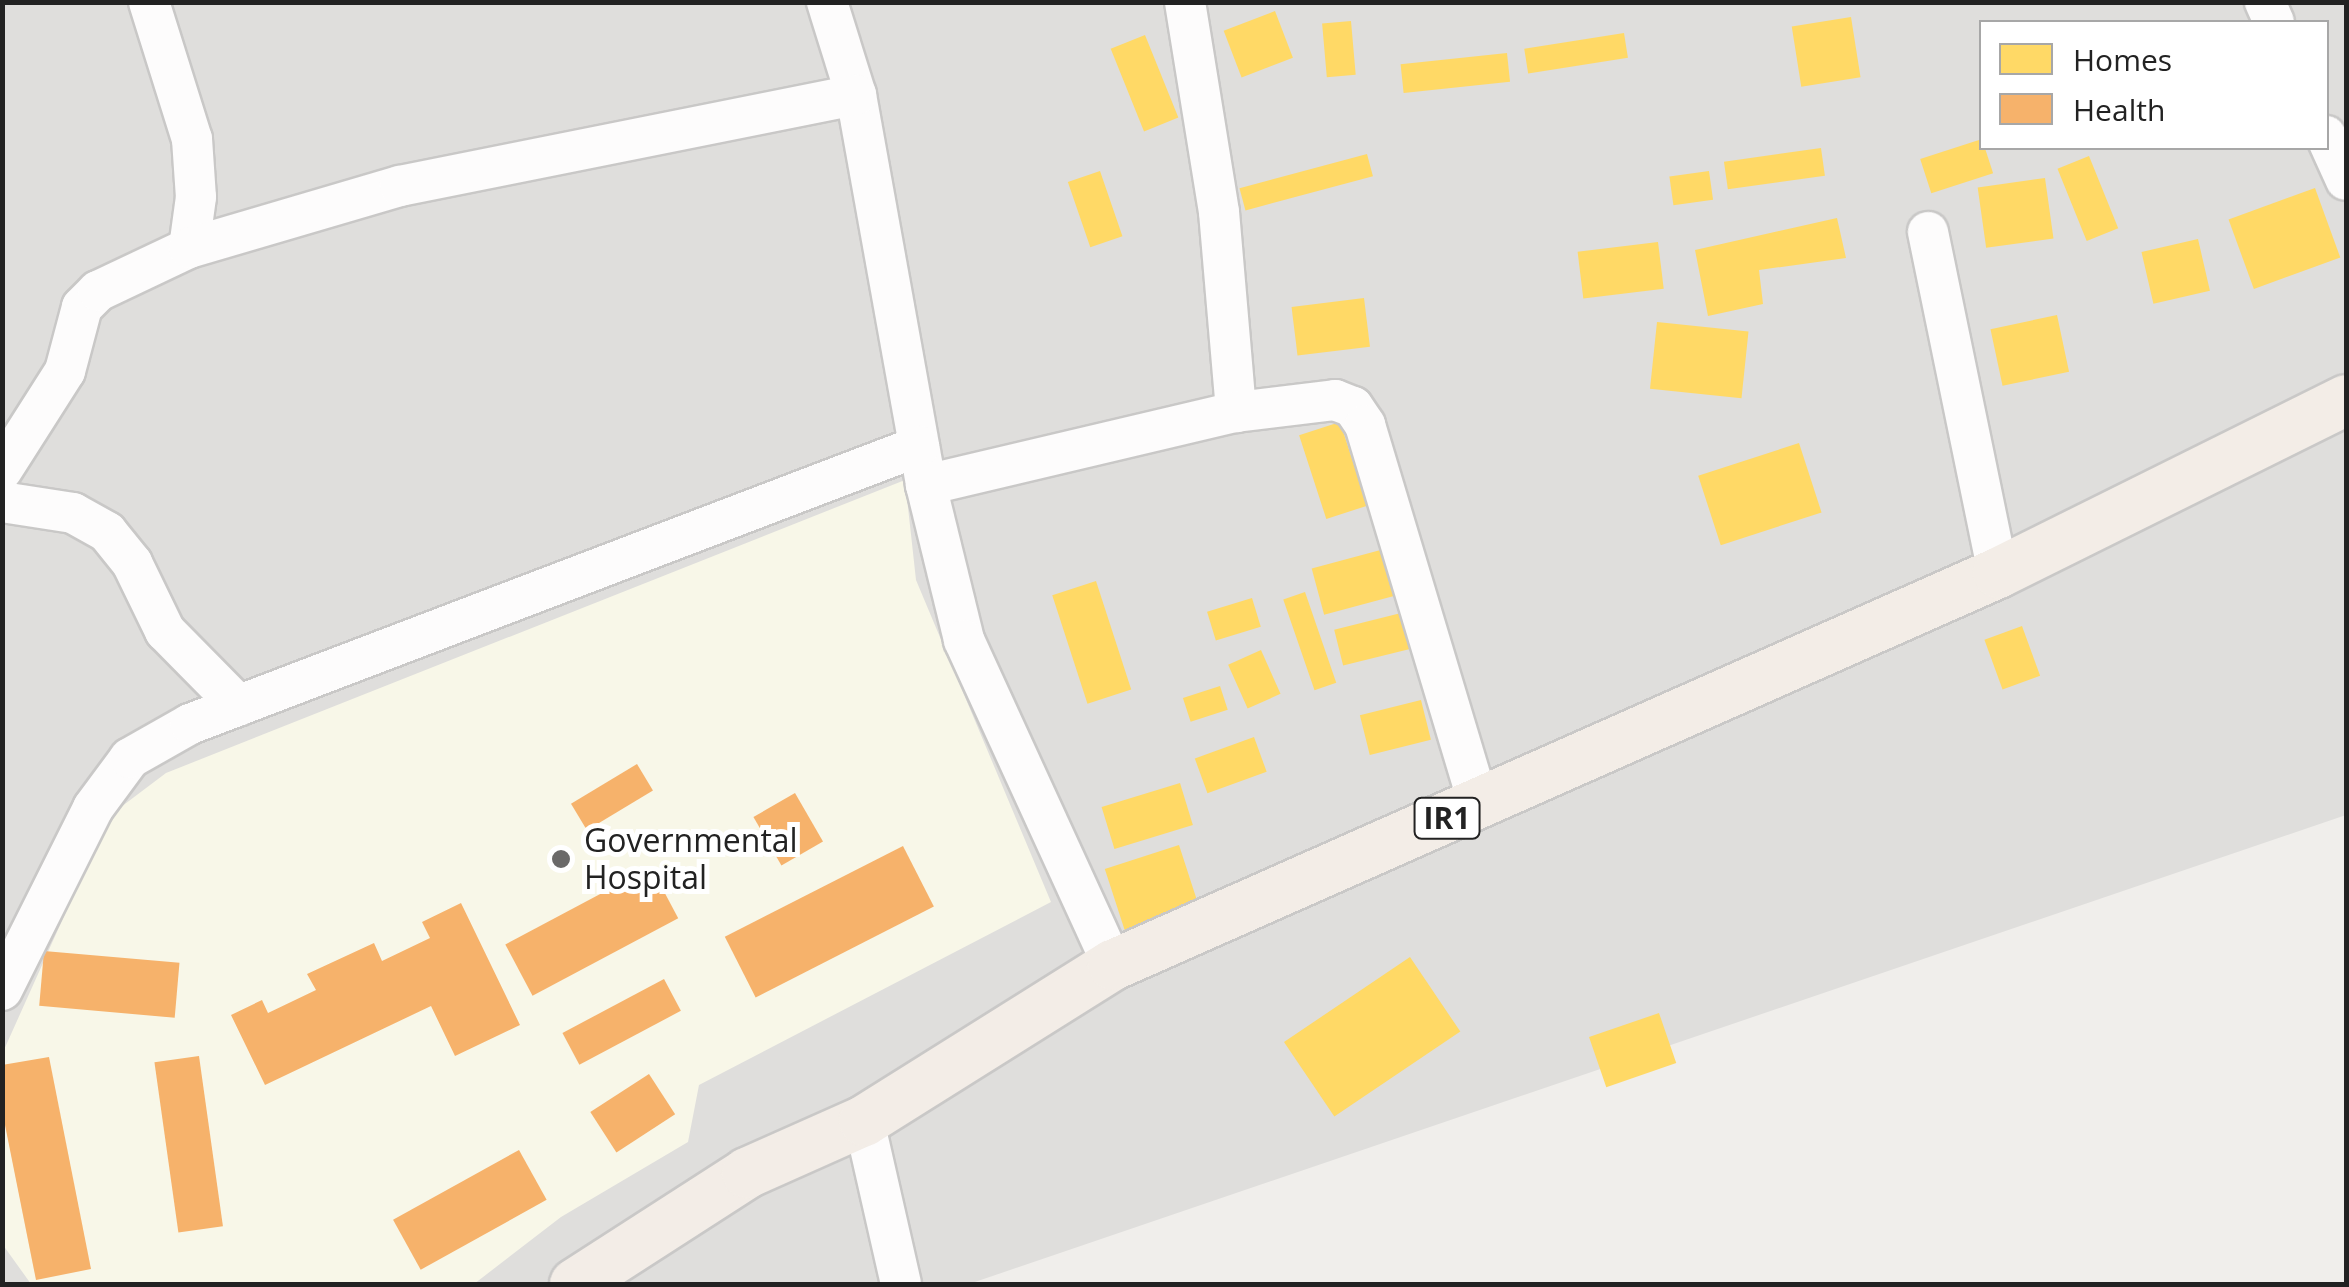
<!DOCTYPE html>
<html>
<head>
<meta charset="utf-8">
<style>
	body { margin:0 }
	#map { position:relative; width:2349px; height:1287px; overflow:hidden; background:#f0eeeb; font-family:"Open Sans",sans-serif }
	div>[style] { position:absolute }
	.residential>* { inset:0; background:#dfdedc }
	.education>* { inset:0; background:#f8f7e8 }
	.homes>* { inset:0; background:#ffd966; transform-origin:0 0 }
	.health>* { inset:0; background:#f6b26b; transform-origin:0 0 }
	.roads { filter:drop-shadow(2px 0 #c9c8c7) drop-shadow(-2px 0 #c9c8c7) drop-shadow(0 2px #c9c8c7) drop-shadow(0 -2px #c9c8c7) }
	.minor>* { height:40px; margin:-20px; padding:0 20px; transform-origin:20px; border-radius:20px; background:#fdfcfc }
	.major>* { height:50px; margin:-25px; padding:0 25px; transform-origin:25px; border-radius:25px; background:#f3ede7 }
	.dots>* { width:28px; height:28px; translate:-50% -50%; box-sizing:border-box; border:5px solid #fff; border-radius:50% }
	span { translate:-50% -50%; white-space:nowrap; text-align:center; line-height:1.15; -webkit-text-stroke:10px #fff; paint-order:stroke }
	.shield-label span { padding:2px 8px; background:#fff; border:2px solid; border-radius:8px; -webkit-text-stroke-width:0 }
	.shield-label { font-size:30px; color:#222; font-weight:700 }
	.poi-label { font-size:32px; color:#222 }
	.left { translate:0 -50%; text-align:left }
	.frame { position:absolute; inset:0; border:5px solid #222; pointer-events:none }
	.legend { position:absolute; left:1979px; top:20px; width:350px; height:130px; box-sizing:border-box; background:#fff; border:2px solid #a7a7a7; margin:0; padding:12px 18px; list-style:none; font-size:30px; color:#222 }
	.legend li { display:flex; align-items:center; gap:20px; height:50px }
	.legend b { width:50px; border:2px solid #a7a7a7 }
</style>
</head>
<body>
<div id="map">
	<div class="residential">
		<i style="clip-path:polygon(evenodd,3px 3px,2346px 3px,2346px 815px,969px 1284px,3px 1284px,3px 3px,1982px 22px,2326px 22px,2326px 148px,1982px 148px,1982px 22px)"></i>
	</div>
	<div class="education">
		<i style="clip-path:polygon(905px 480px,916px 580px,1051px 902px,699px 1085px,688px 1142px,561px 1217px,474px 1284px,31px 1284px,3px 1245px,3px 1052px,109px 816px,166px 773px)"></i>
	</div>
	<div class="homes">
		<i style="left:1275px;top:11px;width:50px;height:55px;rotate:69deg"></i>
		<i style="left:1851px;top:17px;width:61px;height:60px;rotate:81deg"></i>
		<i style="left:1351px;top:21px;width:54px;height:29px;rotate:85deg"></i>
		<i style="left:1624px;top:33px;width:25px;height:101px;rotate:81deg"></i>
		<i style="left:1145px;top:35px;width:89px;height:37px;rotate:68deg"></i>
		<i style="left:1507px;top:53px;width:29px;height:107px;rotate:84deg"></i>
		<i style="left:1982px;top:139px;width:36px;height:65px;rotate:72deg"></i>
		<i style="left:1821px;top:148px;width:28px;height:98px;rotate:82deg"></i>
		<i style="left:1367px;top:154px;width:23px;height:132px;rotate:75deg"></i>
		<i style="left:2089px;top:156px;width:78px;height:34px;rotate:68deg"></i>
		<i style="left:1100px;top:171px;width:69px;height:34px;rotate:71deg"></i>
		<i style="left:1709px;top:171px;width:29px;height:40px;rotate:82deg"></i>
		<i style="left:2045px;top:178px;width:61px;height:68px;rotate:82deg"></i>
		<i style="left:2315px;top:188px;width:74px;height:92px;rotate:70deg"></i>
		<i style="clip-path:polygon(1837px 218px,1846px 258px,1759px 270px,1763px 304px,1708px 316px,1695px 250px)"></i>
		<i style="left:2198px;top:239px;width:53px;height:58px;rotate:77deg"></i>
		<i style="left:1658px;top:242px;width:47px;height:81px;rotate:83deg"></i>
		<i style="left:1364px;top:298px;width:49px;height:73px;rotate:83deg"></i>
		<i style="left:2057px;top:315px;width:58px;height:68px;rotate:78deg"></i>
		<i style="left:1657px;top:322px;width:92px;height:67px;rotate:6deg"></i>
		<i style="left:1340px;top:422px;width:88px;height:43px;rotate:72deg"></i>
		<i style="left:1799px;top:443px;width:73px;height:106px;rotate:72deg"></i>
		<i style="left:1388px;top:548px;width:48px;height:79px;rotate:75deg"></i>
		<i style="left:1096px;top:581px;width:114px;height:46px;rotate:72deg"></i>
		<i style="left:1305px;top:592px;width:96px;height:23px;rotate:71deg"></i>
		<i style="left:1252px;top:598px;width:30px;height:47px;rotate:73deg"></i>
		<i style="left:1405px;top:612px;width:37px;height:73px;rotate:76deg"></i>
		<i style="left:2022px;top:626px;width:53px;height:40px;rotate:70deg"></i>
		<i style="left:1261px;top:650px;width:48px;height:36px;rotate:66deg"></i>
		<i style="left:1220px;top:686px;width:25px;height:39px;rotate:72deg"></i>
		<i style="left:1421px;top:700px;width:41px;height:63px;rotate:76deg"></i>
		<i style="left:1254px;top:737px;width:37px;height:63px;rotate:70deg"></i>
		<i style="left:1180px;top:783px;width:44px;height:82px;rotate:73deg"></i>
		<i style="left:1179px;top:845px;width:67px;height:78px;rotate:72deg"></i>
		<i style="left:1410px;top:957px;width:90px;height:152px;rotate:56deg"></i>
		<i style="left:1659px;top:1013px;width:53px;height:74px;rotate:71deg"></i>
	</div>
	<div class="health">
		<i style="left:637px;top:764px;width:31px;height:77px;rotate:59deg"></i>
		<i style="left:795px;top:793px;width:56px;height:48px;rotate:60deg"></i>
		<i style="left:903px;top:846px;width:68px;height:200px;rotate:63deg"></i>
		<i style="left:651px;top:867px;width:58px;height:165px;rotate:62deg"></i>
		<i style="clip-path:polygon(461px 903px,520px 1025px,455px 1056px,431px 1006px,265px 1085px,231px 1015px,262px 1000px,268px 1013px,316px 990px,307px 974px,374px 943px,382px 961px,430px 938px,422px 922px)"></i>
		<i style="left:44px;top:951px;width:136px;height:55px;rotate:5deg"></i>
		<i style="left:664px;top:979px;width:36px;height:115px;rotate:62deg"></i>
		<i style="left:199px;top:1056px;width:172px;height:45px;rotate:82deg"></i>
		<i style="clip-path:polygon(49px 1057px,91px 1269px,36px 1280px,2px 1110px,2px 1065px)"></i>
		<i style="left:649px;top:1074px;width:48px;height:70px;rotate:57deg"></i>
		<i style="left:519px;top:1150px;width:57px;height:144px;rotate:61deg"></i>
	</div>
	<div class="roads">
		<div class="minor">
			<i style="left:149px;top:2px;width:144px;rotate:72.6deg"></i>
			<i style="left:192px;top:139px;width:58px;rotate:86.1deg"></i>
			<i style="left:196px;top:197px;width:51px;rotate:97.8deg"></i>
			<i style="left:827px;top:2px;width:97px;rotate:72.7deg"></i>
			<i style="left:856px;top:95px;width:396px;rotate:79.8deg"></i>
			<i style="left:926px;top:485px;width:160px;rotate:76.2deg"></i>
			<i style="left:964px;top:640px;width:358px;rotate:65.4deg"></i>
			<i style="left:1185px;top:2px;width:213px;rotate:80.8deg"></i>
			<i style="left:1219px;top:212px;width:201px;rotate:85.1deg"></i>
			<i style="left:2265px;top:2px;width:22px;rotate:66deg"></i>
			<i style="left:2326px;top:136px;width:48px;rotate:65.6deg"></i>
			<i style="left:1928px;top:232px;width:348px;rotate:78.4deg"></i>
			<i style="left:2px;top:470px;width:117px;rotate:-57.5deg"></i>
			<i style="left:65px;top:371px;width:66px;rotate:-75.1deg"></i>
			<i style="left:82px;top:307px;width:23px;rotate:-45deg"></i>
			<i style="left:98px;top:291px;width:101px;rotate:-25.3deg"></i>
			<i style="left:189px;top:248px;width:220px;rotate:-16.4deg"></i>
			<i style="left:400px;top:186px;width:465px;rotate:-11.3deg"></i>
			<i style="left:926px;top:485px;width:318px;rotate:-13.3deg"></i>
			<i style="left:1236px;top:412px;width:100px;rotate:-6.9deg"></i>
			<i style="left:1335px;top:400px;width:19px;rotate:21deg"></i>
			<i style="left:1353px;top:407px;width:22px;rotate:56deg"></i>
			<i style="left:1365px;top:425px;width:396px;rotate:73.3deg"></i>
			<i style="left:2px;top:502px;width:72px;rotate:8.8deg"></i>
			<i style="left:73px;top:513px;width:39px;rotate:29deg"></i>
			<i style="left:107px;top:532px;width:40px;rotate:51deg"></i>
			<i style="left:132px;top:563px;width:76px;rotate:64.1deg"></i>
			<i style="left:165px;top:631px;width:105px;rotate:45.4deg"></i>
			<i style="left:2px;top:990px;width:203px;rotate:-63.4deg"></i>
			<i style="left:93px;top:808px;width:62px;rotate:-53.5deg"></i>
			<i style="left:130px;top:758px;width:69px;rotate:-29.5deg"></i>
			<i style="left:190px;top:724px;width:780px;rotate:-20.87deg"></i>
			<i style="left:864px;top:1121px;width:167px;rotate:77.2deg"></i>
		</div>
		<div class="major">
			<i style="left:575px;top:1284px;width:205px;rotate:-32.8deg"></i>
			<i style="left:747px;top:1173px;width:128px;rotate:-24deg"></i>
			<i style="left:864px;top:1121px;width:294px;rotate:-32.1deg"></i>
			<i style="left:1113px;top:965px;width:968px;rotate:-23.89deg"></i>
			<i style="left:1998px;top:573px;width:389px;rotate:-26.4deg"></i>
		</div>
	</div>
	<div class="dots">
		<i style="left:561px;top:859px;background:#6a6968"></i>
	</div>
	<div class="shield-label">
		<span style="left:1447px;top:818px">IR1</span>
	</div>
	<div class="poi-label">
		<span class="left" style="left:584px;top:859px">Governmental<br>Hospital</span>
	</div>
	<div class="frame"></div>
	<ul class="legend">
	<li><b style="height:28px;background:#ffd966"></b>Homes</li>
	<li><b style="height:28px;background:#f6b26b"></b>Health</li>
	</ul>
</div>
</body>
</html>
